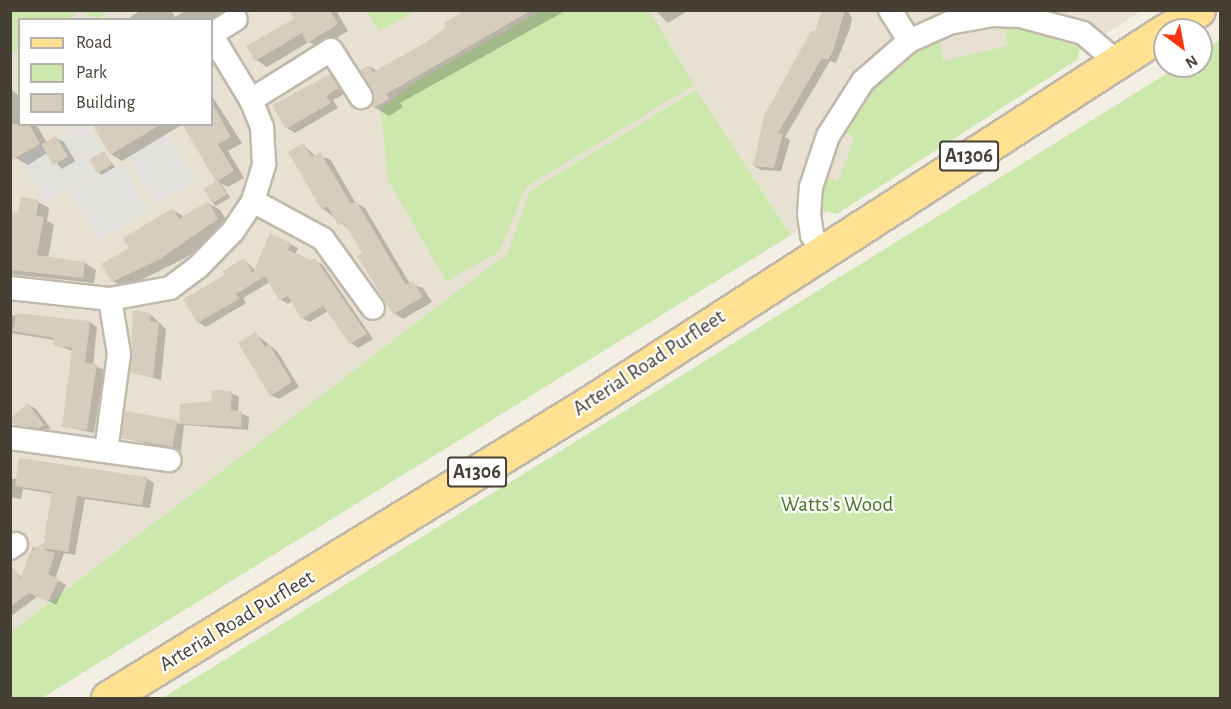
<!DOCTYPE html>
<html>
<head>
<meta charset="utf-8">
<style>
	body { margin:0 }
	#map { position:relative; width:1231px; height:709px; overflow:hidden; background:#f3efe4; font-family:"Alegreya Sans",sans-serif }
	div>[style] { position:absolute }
	.residential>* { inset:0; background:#e7e1d2 }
	.green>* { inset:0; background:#cce8ac }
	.parking>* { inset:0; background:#e3e1dd; transform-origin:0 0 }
	.shadow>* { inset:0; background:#0003 }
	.building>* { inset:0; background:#d7cdbd; transform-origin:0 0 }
	.roads { filter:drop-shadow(2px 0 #c1b9aa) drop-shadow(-2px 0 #c1b9aa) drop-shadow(0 2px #c1b9aa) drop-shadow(0 -2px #c1b9aa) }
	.street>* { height:22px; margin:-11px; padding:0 11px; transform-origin:11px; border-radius:11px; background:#fff }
	.primary>* { height:33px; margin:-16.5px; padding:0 16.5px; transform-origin:16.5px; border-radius:16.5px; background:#ffe191 }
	span { translate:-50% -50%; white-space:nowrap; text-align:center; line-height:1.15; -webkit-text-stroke:4.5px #fff; paint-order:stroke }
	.shield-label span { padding:2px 4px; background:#fff; border:2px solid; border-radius:4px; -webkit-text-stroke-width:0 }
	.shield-label { font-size:20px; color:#453f34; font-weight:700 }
	.street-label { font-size:21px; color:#453f34 }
	.park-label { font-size:21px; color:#447727 }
	.frame { position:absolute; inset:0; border:12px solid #453f34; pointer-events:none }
	.legend { position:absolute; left:18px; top:18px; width:195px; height:108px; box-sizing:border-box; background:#fff; border:2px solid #b5b2ae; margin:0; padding:8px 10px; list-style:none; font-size:18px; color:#453f34 }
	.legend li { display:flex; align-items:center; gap:12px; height:30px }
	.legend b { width:30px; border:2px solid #b5b2ae }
	.north { position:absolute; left:1153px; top:18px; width:60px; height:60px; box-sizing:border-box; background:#fff; border:2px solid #b5b2ae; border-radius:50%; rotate:148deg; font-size:16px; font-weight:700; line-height:24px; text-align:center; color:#453f34 }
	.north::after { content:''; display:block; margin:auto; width:21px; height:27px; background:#fd3811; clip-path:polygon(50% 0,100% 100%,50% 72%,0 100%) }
</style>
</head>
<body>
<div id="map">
	<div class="residential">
		<i style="clip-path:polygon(56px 11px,1141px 11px,791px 235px,696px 90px,530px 191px,509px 253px,11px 632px,11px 37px,19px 32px,20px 124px,212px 124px,212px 20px,40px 19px)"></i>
	</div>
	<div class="green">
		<i style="clip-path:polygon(10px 11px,11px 10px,106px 11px,98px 19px,81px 11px,67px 19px,20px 20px,19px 48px,11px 53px)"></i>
		<i style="clip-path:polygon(367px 11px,415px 11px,379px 31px)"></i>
		<i style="clip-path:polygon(541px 11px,649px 11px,694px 85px,526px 187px,499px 252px,446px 281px,388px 180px,381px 109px,414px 83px)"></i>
		<i style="clip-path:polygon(1004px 27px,1065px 36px,1080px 47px,1078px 59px,837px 214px,822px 210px,817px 200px,822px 176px,838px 182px,855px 137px,835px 129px,895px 58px,938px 37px,943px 61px,1008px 46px)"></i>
		<i style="clip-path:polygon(1220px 40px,1220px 698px,163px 698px,1179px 66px,1201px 66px,1201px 52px)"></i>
		<i style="clip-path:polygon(696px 90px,791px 235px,42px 698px,11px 698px,11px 632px,508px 253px,530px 191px)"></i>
	</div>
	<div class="parking">
		<i style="clip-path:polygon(76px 125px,88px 125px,112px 165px,46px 204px,19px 158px)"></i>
		<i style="left:168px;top:133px;width:56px;height:47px;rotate:60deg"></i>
		<i style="left:121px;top:162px;width:55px;height:59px;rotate:59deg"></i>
	</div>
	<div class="shadow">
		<i style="clip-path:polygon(141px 10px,171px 10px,175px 17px,186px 10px,222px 10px,224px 14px,212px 22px,126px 20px)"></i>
		<i style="clip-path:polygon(290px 10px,336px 10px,348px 31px,320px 48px,309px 42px,267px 67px,256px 60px,296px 20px)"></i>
		<i style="clip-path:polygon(468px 10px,567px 10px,400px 103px,403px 107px,389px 116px,374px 107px,369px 66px,378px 71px,426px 44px)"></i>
		<i style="clip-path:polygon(655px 10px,689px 10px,668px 23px)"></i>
		<i style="clip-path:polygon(822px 10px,847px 10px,852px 18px,850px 28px,836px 63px,830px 61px,785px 137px,790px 140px,781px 171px,761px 170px,754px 166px,816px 33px)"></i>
		<i style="clip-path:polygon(331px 76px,346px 93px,333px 100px,338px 108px,295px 133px,287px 128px,274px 105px)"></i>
		<i style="clip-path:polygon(10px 88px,20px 97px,20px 124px,36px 124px,47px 143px,56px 138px,64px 142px,75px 161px,62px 169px,47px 153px,28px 165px,16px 158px,10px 150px)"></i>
		<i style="clip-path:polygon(212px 96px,242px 143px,228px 151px,244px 178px,228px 187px,221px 183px,230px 198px,215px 206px,206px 190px,217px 181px)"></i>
		<i style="clip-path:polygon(183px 124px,122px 161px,111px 154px,94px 125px)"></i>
		<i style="clip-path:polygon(303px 145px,316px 156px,330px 159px,355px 202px,365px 208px,410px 284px,423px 288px,432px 302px,403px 319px,394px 313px,350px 230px,322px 208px)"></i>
		<i style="clip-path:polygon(104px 153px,115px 167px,102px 175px,99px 173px)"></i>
		<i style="clip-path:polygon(38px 202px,49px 208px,47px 221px,54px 225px,48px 258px,85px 263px,96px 270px,94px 283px,10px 274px,10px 213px,20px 215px)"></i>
		<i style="clip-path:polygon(208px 203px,220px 210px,230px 226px,185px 258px,125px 288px,113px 281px,131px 248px,173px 210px,185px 217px)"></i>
		<i style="clip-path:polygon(271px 235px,298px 248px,295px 255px,322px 264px,373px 339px,358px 348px,351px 343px,328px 311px,310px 322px,302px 318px,292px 301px,288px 304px,280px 299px,270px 282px,243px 298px,246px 303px,206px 327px,198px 322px,227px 275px,244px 260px,255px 270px)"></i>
		<i style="clip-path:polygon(135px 312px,151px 315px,166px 329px,161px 380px,132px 372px)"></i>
		<i style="clip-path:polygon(10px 315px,90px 322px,97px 327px,93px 365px,104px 370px,94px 433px,63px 426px,73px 351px,55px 345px,55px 340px,10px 333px)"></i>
		<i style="clip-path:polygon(256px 334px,277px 351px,299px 387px,279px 399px,271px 395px)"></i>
		<i style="clip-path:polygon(231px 393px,239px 397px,238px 412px,249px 417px,248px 430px,184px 425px,181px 451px,123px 438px,176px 422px,180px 424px)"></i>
		<i style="clip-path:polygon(29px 405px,36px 409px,51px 429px,34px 430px,26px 426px)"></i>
		<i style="clip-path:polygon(146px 478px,154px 483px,150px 508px,85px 499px,75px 555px,64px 553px,55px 579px,66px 585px,56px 605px,38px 596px,10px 617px,10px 570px,23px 577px,33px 547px,44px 551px,54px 494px,23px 489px,21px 499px,10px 497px,10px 479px)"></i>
	</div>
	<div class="building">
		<i style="clip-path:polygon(289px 10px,330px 10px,338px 24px,307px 43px,302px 33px,255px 61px,246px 46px,294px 19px)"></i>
		<i style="clip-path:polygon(466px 10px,532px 10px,386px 94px,389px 99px,373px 108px,373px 90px,360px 70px,369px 65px,373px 72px,425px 43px,446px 27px,444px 23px)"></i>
		<i style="clip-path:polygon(822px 10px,845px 10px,833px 51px,828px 60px,822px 58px,778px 133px,783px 134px,774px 168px,753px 166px,764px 116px,811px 31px,815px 31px)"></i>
		<i style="clip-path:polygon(331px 74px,339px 88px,326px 96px,331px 103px,286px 129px,272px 105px)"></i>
		<i style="clip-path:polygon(212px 103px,231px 137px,218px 144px,234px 171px,216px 182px,182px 124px,212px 124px)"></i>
		<i style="clip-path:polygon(10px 124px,29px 124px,40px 144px,10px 161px)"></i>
		<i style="clip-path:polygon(92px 124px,162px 124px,110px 155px)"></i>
		<i style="left:56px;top:136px;width:24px;height:17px;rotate:60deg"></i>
		<i style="clip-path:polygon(303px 143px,312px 157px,320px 152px,351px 204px,356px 201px,406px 285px,413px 281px,423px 297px,393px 314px,357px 256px,362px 253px,344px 223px,339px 226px,327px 206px,321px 209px,288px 152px)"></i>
		<i style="left:104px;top:151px;width:16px;height:17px;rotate:60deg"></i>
		<i style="left:218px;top:180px;width:17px;height:17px;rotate:59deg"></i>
		<i style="clip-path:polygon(21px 197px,39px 200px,36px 216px,44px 217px,37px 255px,85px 262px,83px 278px,10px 270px,10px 212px,18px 213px)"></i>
		<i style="clip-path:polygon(208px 201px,218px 219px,160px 259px,112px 282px,101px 264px,129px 248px,123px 238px,173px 208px,179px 219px)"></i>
		<i style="clip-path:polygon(270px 233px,291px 243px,288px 250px,311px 260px,315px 258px,367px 334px,350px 344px,323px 306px,301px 319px,288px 296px,279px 300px,265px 276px,236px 294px,239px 299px,197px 323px,183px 299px,225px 275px,223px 271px,244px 258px,253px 273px)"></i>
		<i style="clip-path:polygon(133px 310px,151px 313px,150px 321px,159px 323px,153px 377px,130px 373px)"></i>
		<i style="clip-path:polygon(16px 313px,90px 321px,85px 363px,97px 364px,87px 430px,62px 427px,72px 348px,53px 346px,54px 338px,13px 331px)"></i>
		<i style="clip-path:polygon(256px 332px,265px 347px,269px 344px,292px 382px,270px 396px,238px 343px)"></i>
		<i style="clip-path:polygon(212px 390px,232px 391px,231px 410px,242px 411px,241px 427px,179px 424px,180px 404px,211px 401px)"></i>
		<i style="clip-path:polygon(28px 403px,44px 425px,39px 428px,15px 425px,10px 419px)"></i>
		<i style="left:125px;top:411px;width:53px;height:27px;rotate:10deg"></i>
		<i style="clip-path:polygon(19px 458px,147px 477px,142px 505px,77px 496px,68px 552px,38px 547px,47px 540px,44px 539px,52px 492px,15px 486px)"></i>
		<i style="clip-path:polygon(37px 547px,55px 553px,48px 574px,59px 579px,48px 602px,29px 593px,10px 607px,10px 565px,21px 578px,29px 554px)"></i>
	</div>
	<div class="roads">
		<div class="street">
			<i style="left:890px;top:10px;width:36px;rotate:58deg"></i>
			<i style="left:212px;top:34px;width:28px;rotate:-32deg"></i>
			<i style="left:251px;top:100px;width:94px;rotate:-32deg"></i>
			<i style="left:331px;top:50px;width:56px;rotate:57.4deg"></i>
			<i style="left:253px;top:201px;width:80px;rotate:28.5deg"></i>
			<i style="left:323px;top:239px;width:85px;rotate:54.1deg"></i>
			<i style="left:822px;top:252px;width:20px;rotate:-120deg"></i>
			<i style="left:812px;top:235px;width:21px;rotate:-98deg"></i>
			<i style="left:809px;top:214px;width:27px;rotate:-86deg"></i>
			<i style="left:811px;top:187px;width:54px;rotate:-71.6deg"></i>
			<i style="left:828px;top:136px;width:65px;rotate:-57.5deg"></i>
			<i style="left:863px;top:81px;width:61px;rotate:-41deg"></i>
			<i style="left:909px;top:41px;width:44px;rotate:-24.2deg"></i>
			<i style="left:949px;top:23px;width:45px;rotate:-10.3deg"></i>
			<i style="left:993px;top:15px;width:27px;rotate:2deg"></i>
			<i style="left:1020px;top:16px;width:65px;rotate:15.1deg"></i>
			<i style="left:1083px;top:33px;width:45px;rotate:40.5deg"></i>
			<i style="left:10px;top:288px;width:101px;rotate:6.3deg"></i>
			<i style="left:110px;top:299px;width:61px;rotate:-10.4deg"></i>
			<i style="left:170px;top:288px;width:35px;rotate:-37deg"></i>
			<i style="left:198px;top:267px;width:50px;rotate:-45.8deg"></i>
			<i style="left:233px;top:231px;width:36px;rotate:-56deg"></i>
			<i style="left:253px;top:201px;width:39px;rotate:-73deg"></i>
			<i style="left:264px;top:164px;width:37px;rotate:-93deg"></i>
			<i style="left:262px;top:127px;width:29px;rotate:-112deg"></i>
			<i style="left:251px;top:100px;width:75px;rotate:-121.4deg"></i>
			<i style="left:10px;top:438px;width:161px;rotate:7.9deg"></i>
			<i style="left:106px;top:451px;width:98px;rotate:-82.4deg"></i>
			<i style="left:119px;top:354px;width:56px;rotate:-99.3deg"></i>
			<i style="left:10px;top:548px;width:7px;rotate:-34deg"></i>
		</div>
		<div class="primary">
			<i style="left:1167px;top:30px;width:37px;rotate:-33deg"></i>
			<i style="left:108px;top:698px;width:566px;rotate:-31.5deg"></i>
			<i style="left:591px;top:402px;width:683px;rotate:-32.88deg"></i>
		</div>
	</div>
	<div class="shield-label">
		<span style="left:969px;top:156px">A1306</span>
		<span style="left:477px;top:472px">A1306</span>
	</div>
	<div class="street-label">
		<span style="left:649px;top:363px;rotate:-33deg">Arterial Road Purfleet</span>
		<span style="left:237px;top:621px;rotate:-31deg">Arterial Road Purfleet</span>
	</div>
	<div class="park-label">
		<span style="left:837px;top:505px">Watts's Wood</span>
	</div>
	<div class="frame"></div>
	<ul class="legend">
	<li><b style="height:8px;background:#ffe191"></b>Road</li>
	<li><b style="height:16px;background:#cce8ac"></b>Park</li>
	<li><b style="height:16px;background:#d7cdbd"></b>Building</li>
	</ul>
	<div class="north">N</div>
</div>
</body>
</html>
